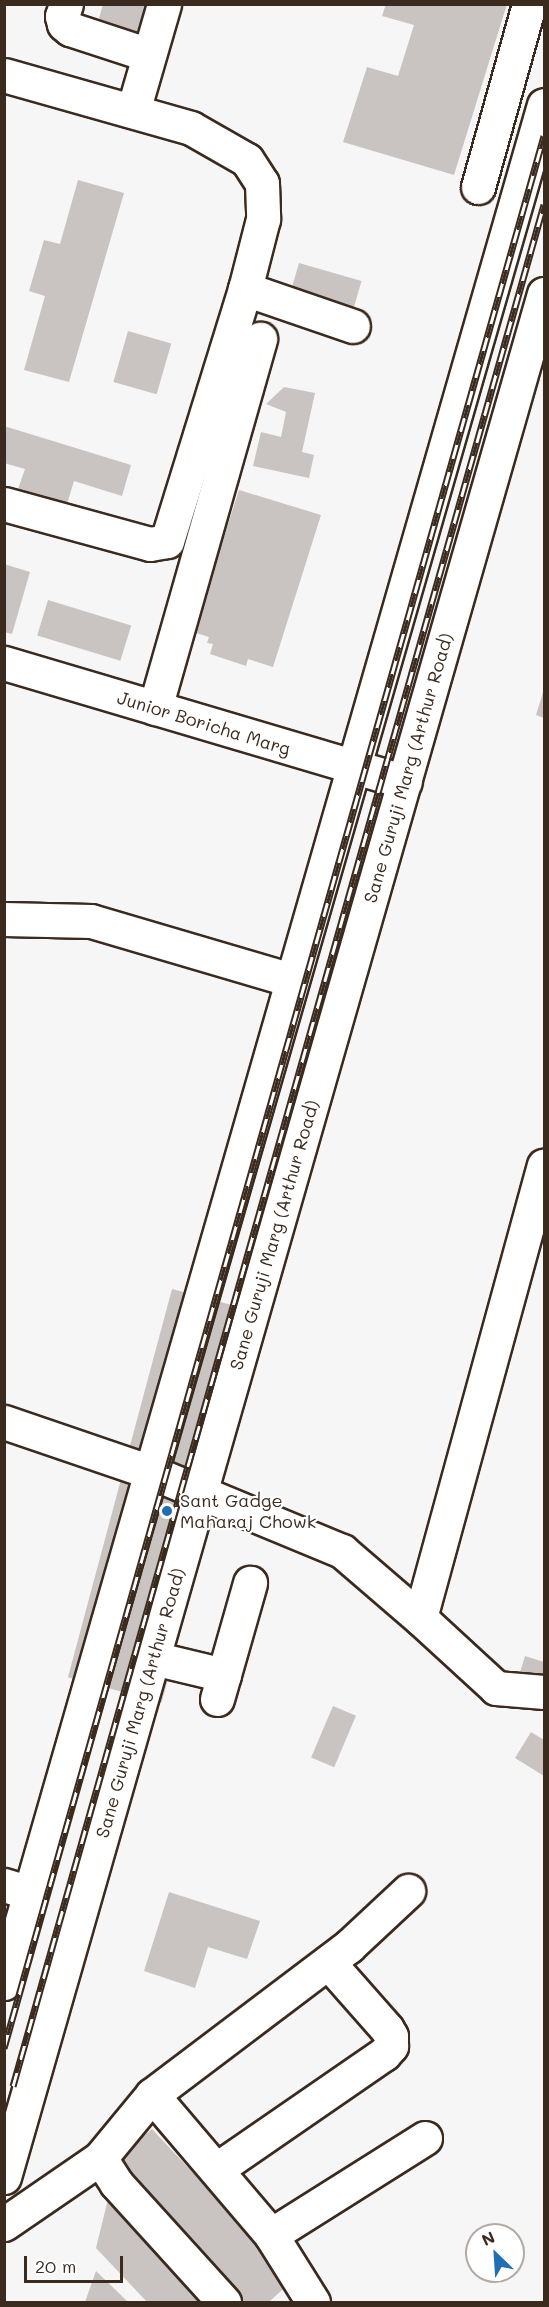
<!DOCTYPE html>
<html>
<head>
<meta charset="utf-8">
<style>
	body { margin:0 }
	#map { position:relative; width:549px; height:2307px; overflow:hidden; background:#f7f6f6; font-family:Mali,sans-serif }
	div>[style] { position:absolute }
	.building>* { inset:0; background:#c9c3c1; transform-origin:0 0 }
	.roads { filter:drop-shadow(2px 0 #3b2a1e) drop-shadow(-2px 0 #3b2a1e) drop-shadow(0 2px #3b2a1e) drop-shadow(0 -2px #3b2a1e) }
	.minor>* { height:33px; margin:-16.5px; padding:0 16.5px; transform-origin:16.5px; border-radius:16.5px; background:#fff }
	.major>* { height:33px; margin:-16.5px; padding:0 16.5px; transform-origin:16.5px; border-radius:16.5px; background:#fff }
	.rail>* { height:7px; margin-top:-3.5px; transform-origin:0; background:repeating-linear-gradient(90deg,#fff 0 14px,#3b2a1e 0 28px); box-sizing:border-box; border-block:2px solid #3b2a1e }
	.dots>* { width:16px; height:16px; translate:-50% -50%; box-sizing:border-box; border:3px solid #fff; border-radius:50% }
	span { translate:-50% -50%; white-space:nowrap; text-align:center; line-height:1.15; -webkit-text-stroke:4.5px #fff; paint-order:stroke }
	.street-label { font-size:18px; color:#3b2a1e }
	.poi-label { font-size:18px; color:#3b2a1e }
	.left { translate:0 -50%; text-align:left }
	.frame { position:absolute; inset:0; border:6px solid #3b2a1e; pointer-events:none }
	.north { position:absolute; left:465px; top:2223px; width:60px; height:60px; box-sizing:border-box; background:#fff; border:2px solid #b1aaa5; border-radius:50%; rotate:335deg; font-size:16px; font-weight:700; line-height:24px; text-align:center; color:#3b2a1e }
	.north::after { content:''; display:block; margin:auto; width:21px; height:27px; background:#1f6fb2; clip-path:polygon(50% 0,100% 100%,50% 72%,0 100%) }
	.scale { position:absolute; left:24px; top:2256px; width:99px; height:27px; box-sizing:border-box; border:3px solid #3b2a1e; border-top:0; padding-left:8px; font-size:18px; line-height:21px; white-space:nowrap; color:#3b2a1e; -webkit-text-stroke:4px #fff; paint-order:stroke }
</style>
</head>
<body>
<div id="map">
	<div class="building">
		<i style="clip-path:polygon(103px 4px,149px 4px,137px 45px,95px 33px)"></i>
		<i style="clip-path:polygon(386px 4px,507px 4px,454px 175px,343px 142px,367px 67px,398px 76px,414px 25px,382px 16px)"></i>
		<i style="clip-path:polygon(78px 180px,124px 193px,69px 382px,24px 370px,45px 296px,29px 291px,44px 240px,60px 244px)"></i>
		<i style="left:299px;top:263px;width:65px;height:32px;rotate:16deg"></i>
		<i style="left:128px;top:331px;width:45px;height:53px;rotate:16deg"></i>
		<i style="clip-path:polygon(284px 387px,315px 393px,302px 452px,314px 455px,309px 478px,253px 466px,261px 432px,281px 437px,286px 412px,266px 404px)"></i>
		<i style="clip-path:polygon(4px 426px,131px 465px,122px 496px,74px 481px,67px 504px,18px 489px,25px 469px,4px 463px)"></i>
		<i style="clip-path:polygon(239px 490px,321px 515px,273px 667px,248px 659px,246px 666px,210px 654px,213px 644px,207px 643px,209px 637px,193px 632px)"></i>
		<i style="clip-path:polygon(4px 564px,30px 572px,12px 634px,4px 632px)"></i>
		<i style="left:48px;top:600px;width:87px;height:37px;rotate:17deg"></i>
		<i style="clip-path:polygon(544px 689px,544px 718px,536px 715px)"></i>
		<i style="left:172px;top:1289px;width:97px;height:402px;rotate:15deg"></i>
		<i style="clip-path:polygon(525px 1656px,544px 1662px,544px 1701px,514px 1692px)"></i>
		<i style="left:333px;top:1706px;width:25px;height:56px;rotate:23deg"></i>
		<i style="clip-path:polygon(531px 1732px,544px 1740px,544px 1776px,515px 1758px)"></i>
		<i style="clip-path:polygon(169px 1892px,260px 1921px,247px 1959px,208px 1947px,195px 1988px,144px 1971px)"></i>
		<i style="clip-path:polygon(152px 2129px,293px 2280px,269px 2302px,237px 2302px,113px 2162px)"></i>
		<i style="clip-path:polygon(109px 2195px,208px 2302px,147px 2302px,96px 2248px)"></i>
		<i style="clip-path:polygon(96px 2271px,128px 2302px,85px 2302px)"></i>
	</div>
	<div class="roads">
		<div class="minor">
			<i style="left:66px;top:4px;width:13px;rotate:108deg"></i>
			<i style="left:62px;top:16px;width:8px;rotate:76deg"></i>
			<i style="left:64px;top:24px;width:8px;rotate:40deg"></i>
			<i style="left:70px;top:29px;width:83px;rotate:18.2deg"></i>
			<i style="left:4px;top:75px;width:194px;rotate:15.8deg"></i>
			<i style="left:191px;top:128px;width:64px;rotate:29.7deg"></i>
			<i style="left:247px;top:160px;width:27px;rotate:57deg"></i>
			<i style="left:262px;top:183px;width:36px;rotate:88deg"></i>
			<i style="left:263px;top:219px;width:72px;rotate:104.4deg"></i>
			<i style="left:133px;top:111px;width:111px;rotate:-73.8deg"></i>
			<i style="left:478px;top:187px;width:190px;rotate:-74.4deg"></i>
			<i style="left:4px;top:504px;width:151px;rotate:15.3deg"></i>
			<i style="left:150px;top:544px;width:17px;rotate:-10deg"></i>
			<i style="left:167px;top:541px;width:264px;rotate:-72.8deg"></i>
			<i style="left:245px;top:289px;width:114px;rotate:18.9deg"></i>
			<i style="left:4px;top:663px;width:418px;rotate:16.5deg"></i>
			<i style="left:155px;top:708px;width:384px;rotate:-74.1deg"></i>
			<i style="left:4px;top:919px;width:87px;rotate:1.3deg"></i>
			<i style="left:91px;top:921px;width:209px;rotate:16.4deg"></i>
			<i style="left:4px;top:1422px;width:155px;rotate:18.8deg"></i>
			<i style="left:151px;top:1472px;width:207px;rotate:22.5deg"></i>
			<i style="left:342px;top:1551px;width:103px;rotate:40.7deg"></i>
			<i style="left:420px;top:1618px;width:469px;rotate:-74.7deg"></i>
			<i style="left:420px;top:1618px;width:103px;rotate:42.6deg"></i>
			<i style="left:496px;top:1688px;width:48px;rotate:4.8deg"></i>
			<i style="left:153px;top:1658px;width:73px;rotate:13.5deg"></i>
			<i style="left:217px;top:1699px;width:121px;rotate:-74.1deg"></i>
			<i style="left:4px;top:1885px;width:27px;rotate:17deg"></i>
			<i style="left:152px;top:2095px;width:247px;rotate:-37.1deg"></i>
			<i style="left:349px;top:1946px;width:81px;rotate:-43deg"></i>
			<i style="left:100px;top:2158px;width:30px;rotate:57deg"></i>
			<i style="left:116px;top:2183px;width:161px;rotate:47.8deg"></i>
			<i style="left:217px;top:2169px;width:203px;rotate:-34.6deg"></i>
			<i style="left:384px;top:2054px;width:11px;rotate:-49deg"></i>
			<i style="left:391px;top:2046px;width:10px;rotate:-90deg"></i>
			<i style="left:391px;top:2036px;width:8px;rotate:-120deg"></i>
			<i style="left:387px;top:2029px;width:89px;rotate:-131.4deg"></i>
			<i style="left:4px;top:2224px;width:116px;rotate:-34.5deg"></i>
			<i style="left:100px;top:2158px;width:82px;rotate:-50.5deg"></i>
			<i style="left:152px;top:2095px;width:184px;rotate:49.6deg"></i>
			<i style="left:271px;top:2235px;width:79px;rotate:57.9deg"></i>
			<i style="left:271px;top:2235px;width:182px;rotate:-32.2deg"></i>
		</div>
		<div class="major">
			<i style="left:4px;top:1983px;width:1954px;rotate:-73.96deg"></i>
			<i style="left:4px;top:2177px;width:1959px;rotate:-74deg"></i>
		</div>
	</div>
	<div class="rail">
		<i style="left:4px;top:2048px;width:1987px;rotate:-74.23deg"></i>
		<i style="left:13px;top:2086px;width:1955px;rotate:-74.24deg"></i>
	</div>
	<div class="dots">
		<i style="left:167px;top:1511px;background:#1f6fb2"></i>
	</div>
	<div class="street-label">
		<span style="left:204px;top:723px;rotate:17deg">Junior Boricha Marg</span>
		<span style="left:408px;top:768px;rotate:-74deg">Sane Guruji Marg (Arthur Road)</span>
		<span style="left:274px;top:1235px;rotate:-74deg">Sane Guruji Marg (Arthur Road)</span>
		<span style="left:140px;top:1703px;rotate:-74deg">Sane Guruji Marg (Arthur Road)</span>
	</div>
	<div class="poi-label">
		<span class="left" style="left:180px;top:1511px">Sant Gadge<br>Maharaj Chowk</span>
	</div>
	<div class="frame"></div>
	<div class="north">N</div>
	<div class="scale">20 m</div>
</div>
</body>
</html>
